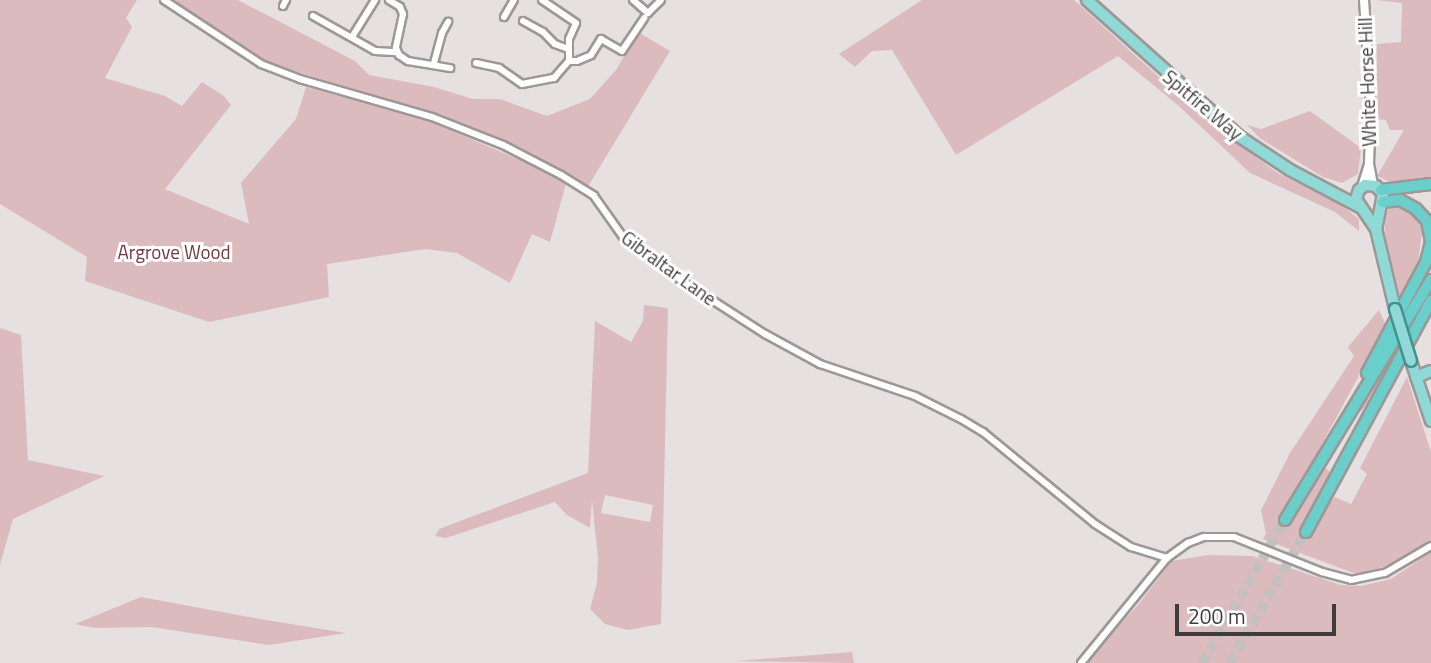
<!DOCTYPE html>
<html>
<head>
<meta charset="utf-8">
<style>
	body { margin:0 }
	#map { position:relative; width:1431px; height:663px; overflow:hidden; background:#e6e0e0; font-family:"Titillium Web",sans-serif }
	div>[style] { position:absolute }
	.green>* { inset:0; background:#dbbbbe }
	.trunk-tunnel>* { height:10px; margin-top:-5px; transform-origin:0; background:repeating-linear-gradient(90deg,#c5bfbf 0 10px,transparent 0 15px) }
	.roads { filter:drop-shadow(2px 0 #9e9798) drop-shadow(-2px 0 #9e9798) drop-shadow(0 2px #9e9798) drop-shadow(0 -2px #9e9798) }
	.minor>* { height:6px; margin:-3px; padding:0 3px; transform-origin:3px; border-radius:3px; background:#fff }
	.tertiary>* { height:8px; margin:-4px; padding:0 4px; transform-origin:4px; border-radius:4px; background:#fff }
	.primary>* { height:10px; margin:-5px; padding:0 5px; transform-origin:5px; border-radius:5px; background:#8fdad7 }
	.trunk>* { height:10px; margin:-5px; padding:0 5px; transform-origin:5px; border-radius:5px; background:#6aceca }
	.bridges { filter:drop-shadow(2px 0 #43928f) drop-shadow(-2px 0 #43928f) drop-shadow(0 2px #43928f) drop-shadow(0 -2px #43928f) }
	.primary-bridge>* { height:10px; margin:-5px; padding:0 5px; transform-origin:5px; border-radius:5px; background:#8fdad7 }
	span { translate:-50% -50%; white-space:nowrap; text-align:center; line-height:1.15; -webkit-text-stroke:6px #fff; paint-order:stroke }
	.street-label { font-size:19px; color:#3f3c3c }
	.park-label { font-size:19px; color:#733740 }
	.scale { position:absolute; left:1175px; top:604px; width:161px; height:32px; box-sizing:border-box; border:4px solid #3f3c3c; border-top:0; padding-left:9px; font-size:21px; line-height:24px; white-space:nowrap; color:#3f3c3c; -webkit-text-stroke:5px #fff; paint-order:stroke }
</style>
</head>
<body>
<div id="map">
	<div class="green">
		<i style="clip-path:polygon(0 0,137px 0,126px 18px,132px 27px,105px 78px,165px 96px,182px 106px,202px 82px,224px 96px,231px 105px,165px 189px,249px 224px,241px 183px,296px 119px,306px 87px,429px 121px,567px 180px,550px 242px,532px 234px,510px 283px,457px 253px,425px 249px,327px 264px,329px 297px,209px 322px,85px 281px,87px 257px,0 204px)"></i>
		<i style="clip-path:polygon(170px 0,238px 0,355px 61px,369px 75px,434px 87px,473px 99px,500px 99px,547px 116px,590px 99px,616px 70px,638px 32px,670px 51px,587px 188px,508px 143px,440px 115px,271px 64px)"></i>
		<i style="clip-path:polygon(922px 0,1074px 0,1204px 118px,1276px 172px,1341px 205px,1359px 219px,1359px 231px,1335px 212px,1250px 173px,1180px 107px,1118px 56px,956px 155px,892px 50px,872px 51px,855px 67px,839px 54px)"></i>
		<i style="clip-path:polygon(1376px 0,1431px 0,1431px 179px,1394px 184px,1377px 176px,1404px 130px,1390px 130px,1386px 120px,1375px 119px,1377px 44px,1401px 42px,1402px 3px)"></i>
		<i style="clip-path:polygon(1310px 111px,1361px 148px,1358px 174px,1342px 183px,1323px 177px,1261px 139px,1247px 125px,1261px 129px)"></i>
		<i style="clip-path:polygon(1393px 206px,1408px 211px,1423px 224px,1418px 264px,1401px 301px,1384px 237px,1386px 212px)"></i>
		<i style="clip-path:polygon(1431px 286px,1431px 292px,1378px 390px,1360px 413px,1367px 393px)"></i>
		<i style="clip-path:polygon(evenodd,644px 305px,668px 308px,661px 624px,628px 630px,605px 624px,590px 609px,597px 583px,598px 559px,592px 500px,590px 528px,567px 515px,555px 502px,446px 538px,435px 536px,439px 529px,588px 473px,595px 321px,631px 342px,643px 321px,644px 305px,605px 495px,653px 505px,650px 522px,601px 513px,605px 495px)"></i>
		<i style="clip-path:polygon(1379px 310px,1386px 325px,1285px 513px,1326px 468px,1330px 472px,1318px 504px,1322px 514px,1335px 497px,1351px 504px,1367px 474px,1360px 468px,1407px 377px,1431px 452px,1431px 541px,1389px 565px,1359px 575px,1263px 539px,1266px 534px,1261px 510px,1290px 453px,1354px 356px,1348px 347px)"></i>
		<i style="clip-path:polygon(0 328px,21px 335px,28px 460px,104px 476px,13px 519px,0 565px)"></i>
		<i style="clip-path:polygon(1431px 552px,1431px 663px,1084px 663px,1138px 605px,1172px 561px,1208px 555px,1252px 556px,1341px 585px,1361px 586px,1391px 579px)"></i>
		<i style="clip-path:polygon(141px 597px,266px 620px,346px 633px,269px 645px,152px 627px,95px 628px,75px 624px)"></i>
		<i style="clip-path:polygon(852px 652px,854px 663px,735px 661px)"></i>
	</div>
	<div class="trunk-tunnel">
		<i style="left:1202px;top:663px;width:165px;rotate:-59.9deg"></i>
		<i style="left:1230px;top:663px;width:151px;rotate:-59.9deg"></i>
	</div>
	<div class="roads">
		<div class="minor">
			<i style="left:164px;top:0;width:116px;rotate:33.4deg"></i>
			<i style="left:261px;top:64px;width:42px;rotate:21deg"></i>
			<i style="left:300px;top:79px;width:137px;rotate:16.1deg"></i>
			<i style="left:432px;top:117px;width:76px;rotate:21.5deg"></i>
			<i style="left:503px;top:145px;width:65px;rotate:27.3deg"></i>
			<i style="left:561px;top:175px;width:39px;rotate:32deg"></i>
			<i style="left:594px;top:196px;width:50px;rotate:54.7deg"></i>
			<i style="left:623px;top:237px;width:52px;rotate:38deg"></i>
			<i style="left:664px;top:269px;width:120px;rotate:32.8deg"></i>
			<i style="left:765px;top:334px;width:63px;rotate:28.6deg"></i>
			<i style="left:820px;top:364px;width:100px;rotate:18.6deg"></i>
			<i style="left:915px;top:396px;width:51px;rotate:26.6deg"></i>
			<i style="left:961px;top:419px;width:26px;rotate:31deg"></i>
			<i style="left:983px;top:432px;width:145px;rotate:39.4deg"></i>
			<i style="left:1095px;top:524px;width:43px;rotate:32.6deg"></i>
			<i style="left:1131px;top:547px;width:38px;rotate:17deg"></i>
			<i style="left:389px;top:0;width:13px;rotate:32deg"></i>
			<i style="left:400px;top:7px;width:8px;rotate:67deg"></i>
			<i style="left:403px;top:14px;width:35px;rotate:102deg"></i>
			<i style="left:396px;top:48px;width:8px;rotate:67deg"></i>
			<i style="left:399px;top:55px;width:11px;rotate:34deg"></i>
			<i style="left:408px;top:61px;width:43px;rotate:9.5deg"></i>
			<i style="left:633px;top:0;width:20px;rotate:41deg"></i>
			<i style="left:648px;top:13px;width:18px;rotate:-45deg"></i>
			<i style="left:283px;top:6px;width:7px;rotate:-63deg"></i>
			<i style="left:313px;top:16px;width:71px;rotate:29.4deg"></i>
			<i style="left:375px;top:51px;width:22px;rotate:3deg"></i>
			<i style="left:504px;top:17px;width:20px;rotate:-60deg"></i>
			<i style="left:523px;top:21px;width:23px;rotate:29deg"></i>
			<i style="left:543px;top:32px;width:17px;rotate:45deg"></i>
			<i style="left:555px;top:44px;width:14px;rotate:21deg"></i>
			<i style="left:352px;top:37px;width:44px;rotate:-58.1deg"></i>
			<i style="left:569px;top:61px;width:8px"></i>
			<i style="left:577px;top:61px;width:15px;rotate:-23deg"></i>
			<i style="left:591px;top:55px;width:19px;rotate:-58deg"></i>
			<i style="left:601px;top:39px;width:24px;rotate:30deg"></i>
			<i style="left:622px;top:51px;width:40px;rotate:-56deg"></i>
			<i style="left:434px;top:63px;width:31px;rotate:-75deg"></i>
			<i style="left:442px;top:33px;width:13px;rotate:-61deg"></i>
			<i style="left:476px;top:63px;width:24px;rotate:12deg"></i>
			<i style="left:499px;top:68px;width:28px;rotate:35deg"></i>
			<i style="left:522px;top:84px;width:33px;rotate:-11deg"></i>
			<i style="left:554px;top:78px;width:23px;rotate:-49deg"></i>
			<i style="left:569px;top:61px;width:22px;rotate:-90deg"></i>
			<i style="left:569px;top:39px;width:17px;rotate:-66deg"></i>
			<i style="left:576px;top:23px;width:41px;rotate:-145.9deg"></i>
			<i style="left:1081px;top:663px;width:136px;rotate:-50.7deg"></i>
			<i style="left:1167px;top:558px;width:26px;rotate:-36deg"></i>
			<i style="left:1188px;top:543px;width:17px;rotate:-21deg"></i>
			<i style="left:1204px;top:537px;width:30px"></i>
			<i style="left:1234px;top:537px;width:95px;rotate:21.7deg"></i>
			<i style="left:1322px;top:572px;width:30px;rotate:15deg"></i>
			<i style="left:1351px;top:580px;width:35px;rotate:-12deg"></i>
			<i style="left:1385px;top:573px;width:53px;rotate:-30.4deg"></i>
		</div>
		<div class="tertiary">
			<i style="left:1364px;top:0;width:104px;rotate:86.1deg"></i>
			<i style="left:1371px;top:104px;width:60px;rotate:91.9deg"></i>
			<i style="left:1369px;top:164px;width:21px;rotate:79deg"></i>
			<i style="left:1362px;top:187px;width:24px;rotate:-73deg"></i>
		</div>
		<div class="primary">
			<i style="left:1087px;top:0;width:205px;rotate:41.8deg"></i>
			<i style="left:1240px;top:137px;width:60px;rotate:33.4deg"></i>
			<i style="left:1290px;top:170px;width:79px;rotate:27.9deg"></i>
			<i style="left:1376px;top:229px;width:36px;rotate:-124deg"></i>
			<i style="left:1356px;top:199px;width:9px;rotate:-72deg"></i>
			<i style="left:1359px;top:190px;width:8px;rotate:-40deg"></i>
			<i style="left:1365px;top:185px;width:11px;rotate:5deg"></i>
			<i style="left:1376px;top:186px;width:11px;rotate:49deg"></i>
			<i style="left:1383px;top:194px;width:36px;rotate:101deg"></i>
			<i style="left:1376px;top:229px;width:82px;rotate:76.6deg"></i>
			<i style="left:1411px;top:361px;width:63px;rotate:71.6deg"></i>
			<i style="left:1416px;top:377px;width:16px;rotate:-22deg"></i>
		</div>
		<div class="trunk">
			<i style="left:1381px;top:190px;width:50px;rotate:-6.8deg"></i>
			<i style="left:1383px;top:202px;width:17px;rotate:-7deg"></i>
			<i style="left:1400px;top:200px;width:18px;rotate:29deg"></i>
			<i style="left:1416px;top:209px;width:16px;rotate:47deg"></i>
			<i style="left:1427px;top:221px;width:20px;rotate:79deg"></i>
			<i style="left:1367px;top:373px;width:126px;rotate:-62deg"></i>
			<i style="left:1426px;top:262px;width:21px;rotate:-76deg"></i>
			<i style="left:1285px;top:520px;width:281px;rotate:-58.7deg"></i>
			<i style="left:1306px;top:532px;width:263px;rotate:-61.6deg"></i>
		</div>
	</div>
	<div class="bridges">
		<div class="primary-bridge">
			<i style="left:1395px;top:309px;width:54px;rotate:72.9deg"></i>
		</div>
	</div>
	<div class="street-label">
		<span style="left:1367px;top:82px;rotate:-92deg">White Horse Hill</span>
		<span style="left:1203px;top:105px;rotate:40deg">Spitfire Way</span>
		<span style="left:669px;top:268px;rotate:36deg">Gibraltar Lane</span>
	</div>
	<div class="park-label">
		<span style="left:174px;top:252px">Argrove Wood</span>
	</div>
	<div class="scale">200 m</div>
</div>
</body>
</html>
